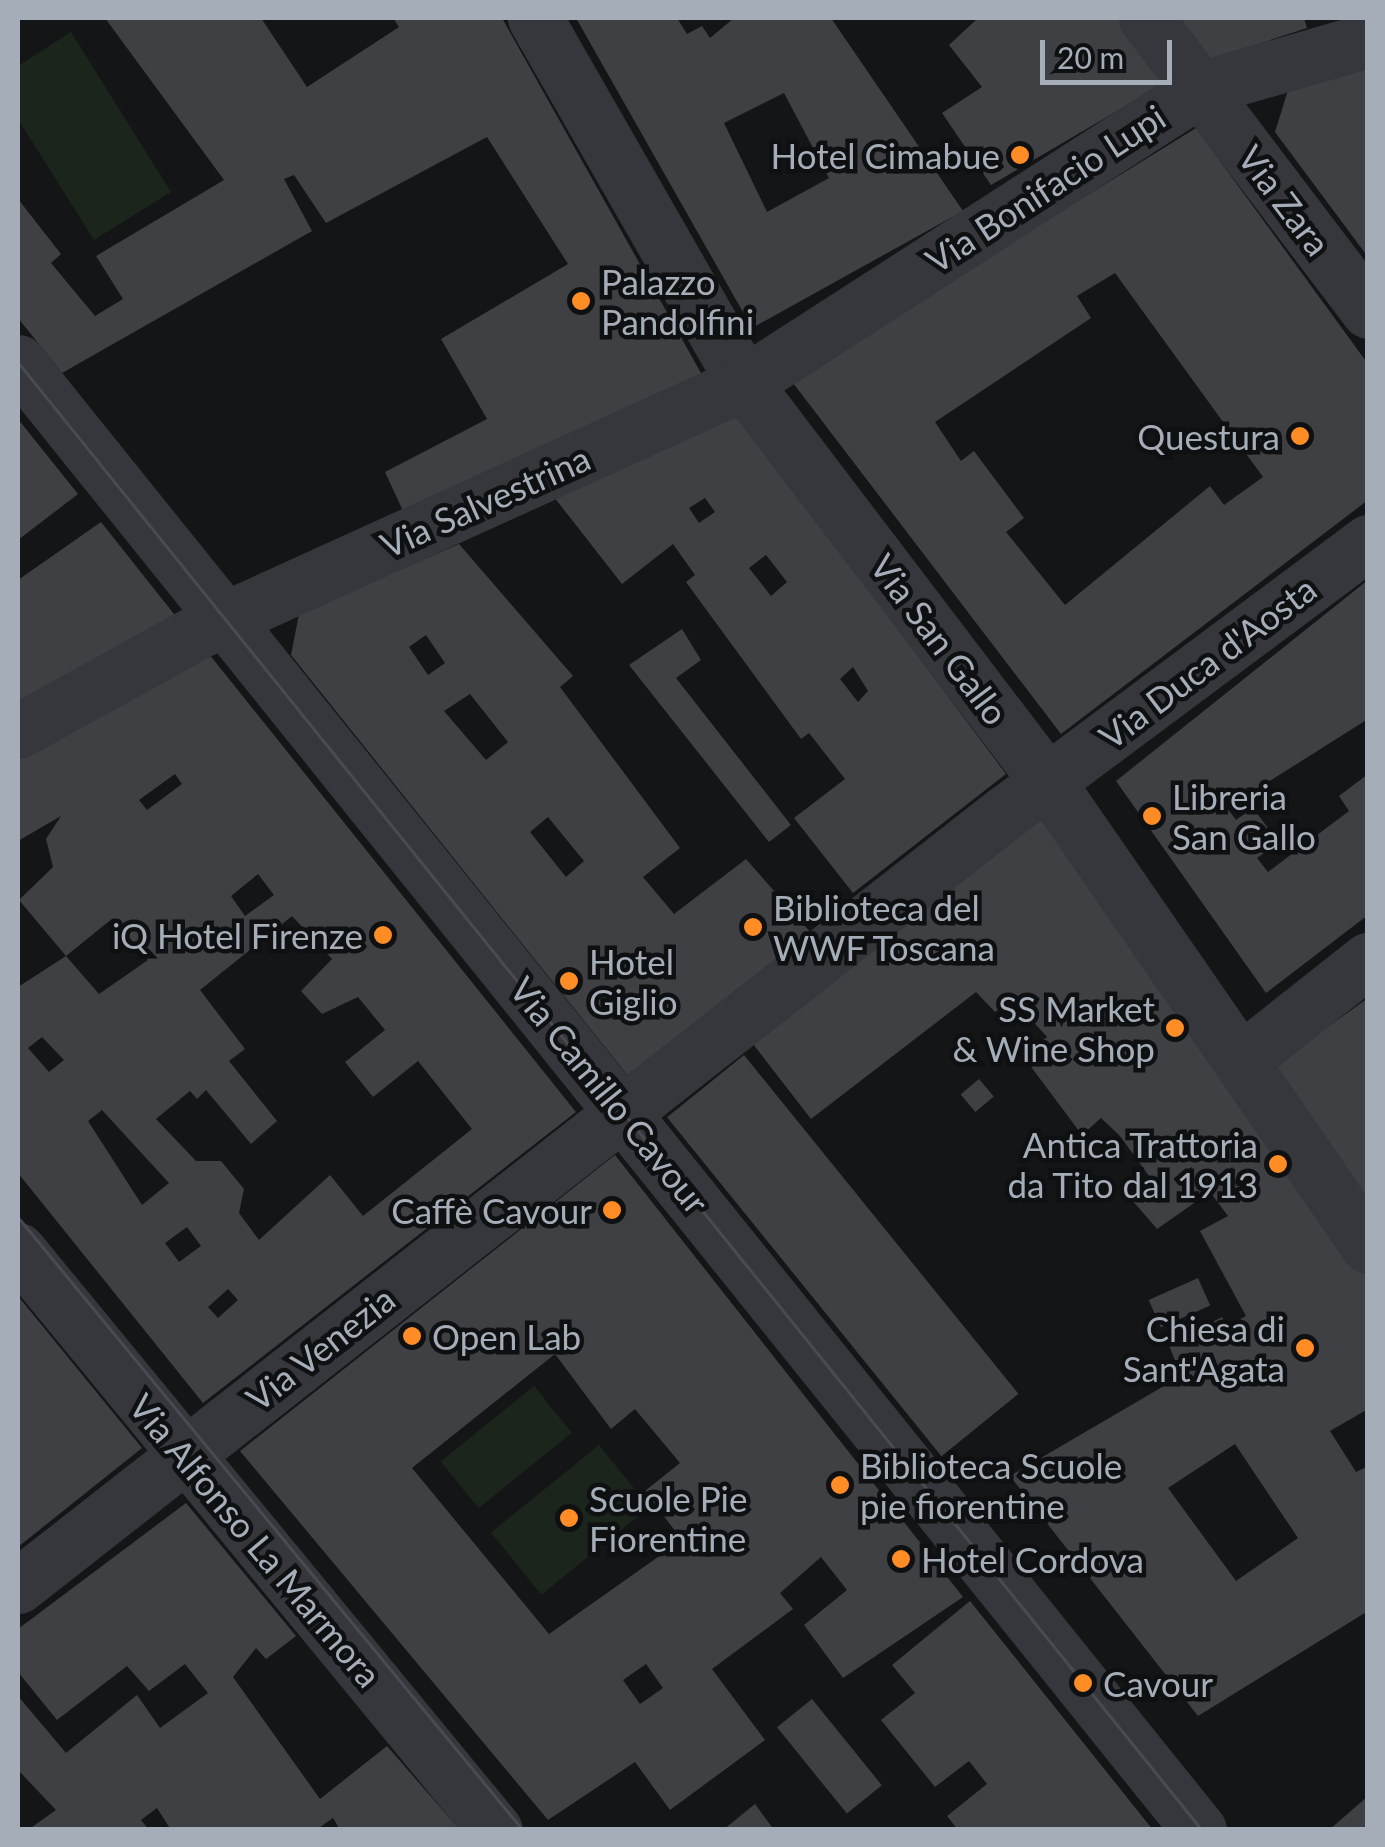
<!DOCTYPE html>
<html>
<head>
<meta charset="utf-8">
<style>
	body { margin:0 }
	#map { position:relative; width:1385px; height:1847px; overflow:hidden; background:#141517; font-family:Lato,sans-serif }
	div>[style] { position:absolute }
	.green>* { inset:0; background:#1c251c; transform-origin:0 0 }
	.building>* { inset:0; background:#3e4044; transform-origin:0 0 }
	.minor>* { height:55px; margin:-27.5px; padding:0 27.5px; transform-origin:27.5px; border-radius:27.5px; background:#35373c }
	.tram>* { height:2.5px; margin:-1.25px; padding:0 1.25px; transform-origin:1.25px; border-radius:1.25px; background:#484c51 }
	.dots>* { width:28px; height:28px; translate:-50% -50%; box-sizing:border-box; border:5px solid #0f1011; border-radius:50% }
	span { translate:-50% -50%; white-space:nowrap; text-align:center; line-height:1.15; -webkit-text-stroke:9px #0f1011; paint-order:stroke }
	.poi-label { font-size:35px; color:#a5aeb8 }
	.right { translate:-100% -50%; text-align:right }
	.left { translate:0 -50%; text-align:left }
	.street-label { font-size:35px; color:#a5aeb8 }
	.frame { position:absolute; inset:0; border:20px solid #a5aeb8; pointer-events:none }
	.scale { position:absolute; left:1040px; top:40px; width:132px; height:45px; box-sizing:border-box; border:5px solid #a5aeb8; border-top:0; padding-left:12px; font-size:30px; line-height:35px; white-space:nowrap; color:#a5aeb8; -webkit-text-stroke:8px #0f1011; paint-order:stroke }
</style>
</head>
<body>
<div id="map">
	<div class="green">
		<i style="clip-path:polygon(71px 32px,171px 192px,94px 240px,18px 119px,18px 66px)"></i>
		<i style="left:534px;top:1386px;width:60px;height:120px;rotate:51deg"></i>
		<i style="left:599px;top:1445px;width:80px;height:139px;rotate:51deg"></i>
	</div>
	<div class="building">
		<i style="clip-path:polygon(105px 18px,261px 18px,307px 87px,399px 27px,393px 18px,502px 18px,706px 382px,404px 513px,385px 472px,487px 419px,441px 339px,568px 264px,487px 137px,326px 223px,294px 175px,284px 179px,312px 231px,62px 373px,18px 318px,18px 199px,61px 254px,51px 263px,95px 316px,123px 299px,96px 256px,224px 180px)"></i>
		<i style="clip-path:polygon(evenodd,576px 18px,677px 18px,687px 34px,702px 26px,710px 38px,734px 18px,831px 18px,963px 211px,752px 328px,576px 18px,784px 93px,829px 178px,767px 212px,724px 123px,784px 93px)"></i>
		<i style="clip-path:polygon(978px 18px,1120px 18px,1170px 80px,991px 185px,942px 113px,982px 87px,949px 45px)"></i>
		<i style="clip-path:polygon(1170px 18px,1304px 18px,1307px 28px,1203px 62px)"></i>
		<i style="clip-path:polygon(1368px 63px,1368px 257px,1275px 132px,1289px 87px)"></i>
		<i style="clip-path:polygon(evenodd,1196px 128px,1368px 364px,1368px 500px,1061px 734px,790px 379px,1196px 128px,1115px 273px,1263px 477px,1224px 505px,1210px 486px,1065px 605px,1006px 532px,1024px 518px,974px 451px,961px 461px,935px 422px,1091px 318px,1077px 296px,1115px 273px)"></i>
		<i style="clip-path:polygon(evenodd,738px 415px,1006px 774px,853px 893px,794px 818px,845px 779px,809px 733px,801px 739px,686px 582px,695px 575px,673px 544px,622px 584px,554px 497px,738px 415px,705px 498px,715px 512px,699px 523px,689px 508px,705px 498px,738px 415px,766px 555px,787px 582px,771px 596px,749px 568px,766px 555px,738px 415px,853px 667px,868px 691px,858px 702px,840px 679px,853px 667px)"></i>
		<i style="clip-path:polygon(18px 419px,78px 494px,18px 540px)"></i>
		<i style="clip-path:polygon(101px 522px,178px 619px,18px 706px,18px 580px)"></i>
		<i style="clip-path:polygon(evenodd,459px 544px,573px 676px,560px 687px,680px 848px,643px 877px,674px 914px,746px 859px,812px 934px,629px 1077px,291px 655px,299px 614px,459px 544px,426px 635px,445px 663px,428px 675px,409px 647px,426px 635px,459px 544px,470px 694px,508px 742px,486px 760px,444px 711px,470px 694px,459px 544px,548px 817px,584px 861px,566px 877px,530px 832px,548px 817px)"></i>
		<i style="clip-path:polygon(1368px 580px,1368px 719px,1227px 808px,1236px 820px,1253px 808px,1279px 843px,1257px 858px,1268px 872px,1349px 811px,1339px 796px,1368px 774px,1368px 915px,1266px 993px,1116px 781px)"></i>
		<i style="clip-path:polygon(682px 629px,701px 660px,676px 678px,791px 825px,769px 842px,629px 665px)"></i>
		<i style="clip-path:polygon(evenodd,209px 654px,576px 1112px,203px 1403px,18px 1173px,18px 987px,66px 956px,99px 994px,148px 960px,113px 918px,66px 956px,19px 900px,53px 867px,46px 839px,61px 816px,18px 841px,18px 758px,209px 654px,175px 774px,182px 784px,147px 810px,139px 800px,175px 774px,209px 654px,258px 874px,274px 895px,245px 916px,231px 896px,258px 874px,209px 654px,292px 916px,332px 959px,301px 991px,322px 1014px,358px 997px,385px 1030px,345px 1062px,373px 1097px,418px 1061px,472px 1129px,363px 1216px,330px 1175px,259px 1240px,239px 1213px,244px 1189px,221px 1161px,196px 1161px,156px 1119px,190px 1091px,197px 1099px,206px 1090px,251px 1144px,277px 1121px,229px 1061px,245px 1049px,200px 990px,292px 916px,209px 654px,42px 1037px,64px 1060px,49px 1072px,28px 1048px,42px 1037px,209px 654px,102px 1110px,169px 1183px,142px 1205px,88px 1121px,102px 1110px,209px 654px,187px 1227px,201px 1246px,179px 1262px,165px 1243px,187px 1227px,209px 654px,228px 1289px,238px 1300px,218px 1318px,208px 1307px,228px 1289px)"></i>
		<i style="clip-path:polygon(evenodd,1040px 816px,1305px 1174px,1368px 1279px,1368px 1409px,1330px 1431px,1356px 1472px,1368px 1466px,1368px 1611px,1198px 1716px,1010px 1476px,1181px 1376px,1169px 1345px,1222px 1317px,1227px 1326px,1246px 1316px,1200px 1231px,1228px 1216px,1210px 1192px,1157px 1229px,1132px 1200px,1155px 1184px,1120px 1136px,1101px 1118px,1082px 1135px,1023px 1056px,1047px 1037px,1028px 1016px,1022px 1022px,1007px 1004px,995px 1012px,976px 992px,811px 1119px,753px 1044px,1040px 816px,1235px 1444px,1298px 1538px,1236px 1581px,1168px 1488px,1235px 1444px)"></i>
		<i style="clip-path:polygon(1368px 998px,1368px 1213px,1274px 1066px)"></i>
		<i style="left:744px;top:1055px;width:436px;height:99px;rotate:51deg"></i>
		<i style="left:979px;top:1079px;width:23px;height:24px;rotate:50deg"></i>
		<i style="clip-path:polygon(evenodd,615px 1155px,963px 1597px,843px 1678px,804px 1625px,847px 1590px,821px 1557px,780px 1593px,793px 1609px,712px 1669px,765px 1740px,670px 1810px,635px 1762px,548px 1820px,240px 1451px,615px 1155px,555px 1354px,611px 1429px,635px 1409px,680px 1463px,645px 1491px,682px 1540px,549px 1634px,412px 1468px,555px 1354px,615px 1155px,646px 1664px,663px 1688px,640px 1704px,623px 1680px,646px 1664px)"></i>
		<i style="left:1198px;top:1278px;width:30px;height:54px;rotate:66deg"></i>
		<i style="clip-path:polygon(18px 1296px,142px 1448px,18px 1547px)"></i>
		<i style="clip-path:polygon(186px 1503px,296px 1636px,266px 1659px,256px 1648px,233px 1677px,320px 1799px,387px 1746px,460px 1830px,340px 1830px,333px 1818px,316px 1830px,171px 1830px,157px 1808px,141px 1820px,149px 1830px,28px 1830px,56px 1810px,18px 1770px,18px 1696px,66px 1753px,137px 1695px,160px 1728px,208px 1693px,185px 1664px,149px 1691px,127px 1666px,57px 1720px,18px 1672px,18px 1629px)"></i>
		<i style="clip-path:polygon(970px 1601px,1145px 1820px,1153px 1830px,958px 1830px,947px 1816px,987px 1784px,969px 1761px,935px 1787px,881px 1720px,915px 1693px,892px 1665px)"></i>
		<i style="left:812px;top:1699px;width:111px;height:45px;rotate:51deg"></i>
		<i style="clip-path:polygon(1368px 1796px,1368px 1830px,1329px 1830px)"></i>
		<i style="clip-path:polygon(755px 1804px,774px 1830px,723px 1830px)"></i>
	</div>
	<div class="minor">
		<i style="left:535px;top:18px;width:421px;rotate:60.2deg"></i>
		<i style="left:744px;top:383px;width:500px;rotate:52.72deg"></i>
		<i style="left:1047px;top:781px;width:565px;rotate:55.38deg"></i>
		<i style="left:1146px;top:18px;width:368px;rotate:52.8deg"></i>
		<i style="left:18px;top:362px;width:1884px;rotate:51.18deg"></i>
		<i style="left:18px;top:731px;width:211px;rotate:-28.9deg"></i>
		<i style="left:203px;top:629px;width:594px;rotate:-24.45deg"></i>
		<i style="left:744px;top:383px;width:545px;rotate:-32.79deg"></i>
		<i style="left:1202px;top:88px;width:173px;rotate:-16.1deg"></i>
		<i style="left:1245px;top:1057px;width:157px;rotate:-38.3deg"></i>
		<i style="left:18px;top:1250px;width:751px;rotate:50.57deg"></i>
		<i style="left:18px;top:1586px;width:1255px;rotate:-38.08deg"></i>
		<i style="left:1006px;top:812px;width:452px;rotate:-36.7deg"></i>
	</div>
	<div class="tram">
		<i style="left:18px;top:362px;width:1886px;rotate:51.11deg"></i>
		<i style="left:18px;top:1217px;width:794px;rotate:50.52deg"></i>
	</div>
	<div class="dots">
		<i style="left:1020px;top:155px;background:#ff8c24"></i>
		<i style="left:581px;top:301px;background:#ff8c24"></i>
		<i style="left:1300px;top:436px;background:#ff8c24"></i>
		<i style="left:1152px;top:816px;background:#ff8c24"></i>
		<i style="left:753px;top:927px;background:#ff8c24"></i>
		<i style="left:383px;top:935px;background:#ff8c24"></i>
		<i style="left:569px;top:981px;background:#ff8c24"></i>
		<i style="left:1175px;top:1028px;background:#ff8c24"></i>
		<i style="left:1278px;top:1164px;background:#ff8c24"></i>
		<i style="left:612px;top:1210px;background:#ff8c24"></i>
		<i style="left:412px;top:1336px;background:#ff8c24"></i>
		<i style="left:1305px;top:1348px;background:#ff8c24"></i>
		<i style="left:840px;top:1485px;background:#ff8c24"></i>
		<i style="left:569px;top:1518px;background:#ff8c24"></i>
		<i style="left:901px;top:1559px;background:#ff8c24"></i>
		<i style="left:1083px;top:1683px;background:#ff8c24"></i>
	</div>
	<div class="poi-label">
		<span class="right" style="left:1000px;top:155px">Hotel Cimabue</span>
		<span class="left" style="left:601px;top:301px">Palazzo<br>Pandolfini</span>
		<span class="right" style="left:1280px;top:436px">Questura</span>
		<span class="left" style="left:1172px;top:816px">Libreria<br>San Gallo</span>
		<span class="left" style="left:773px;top:927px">Biblioteca del<br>WWF Toscana</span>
		<span class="right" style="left:363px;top:935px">iQ Hotel Firenze</span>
		<span class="left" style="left:589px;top:981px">Hotel<br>Giglio</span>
		<span class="right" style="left:1155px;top:1028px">SS Market<br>&amp; Wine Shop</span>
		<span class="right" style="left:1258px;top:1164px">Antica Trattoria<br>da Tito dal 1913</span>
		<span class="right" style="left:592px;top:1210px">Caffè Cavour</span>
		<span class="right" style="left:1285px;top:1348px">Chiesa di<br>Sant'Agata</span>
		<span class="left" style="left:432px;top:1336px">Open Lab</span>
		<span class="left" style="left:860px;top:1485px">Biblioteca Scuole<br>pie fiorentine</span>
		<span class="left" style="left:589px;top:1518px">Scuole Pie<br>Fiorentine</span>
		<span class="left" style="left:921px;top:1559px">Hotel Cordova</span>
		<span class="left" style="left:1103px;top:1683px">Cavour</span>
	</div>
	<div class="street-label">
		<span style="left:1045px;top:188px;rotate:-33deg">Via Bonifacio Lupi</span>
		<span style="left:1285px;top:200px;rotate:53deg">Via Zara</span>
		<span style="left:485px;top:501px;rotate:-24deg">Via Salvestrina</span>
		<span style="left:940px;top:639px;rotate:53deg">Via San Gallo</span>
		<span style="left:1207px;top:662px;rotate:-37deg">Via Duca d'Aosta</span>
		<span style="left:610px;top:1095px;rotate:51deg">Via Camillo Cavour</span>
		<span style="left:320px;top:1348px;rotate:-38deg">Via Venezia</span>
		<span style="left:256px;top:1540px;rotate:50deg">Via Alfonso La Marmora</span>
	</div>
	<div class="frame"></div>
	<div class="scale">20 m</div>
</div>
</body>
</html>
